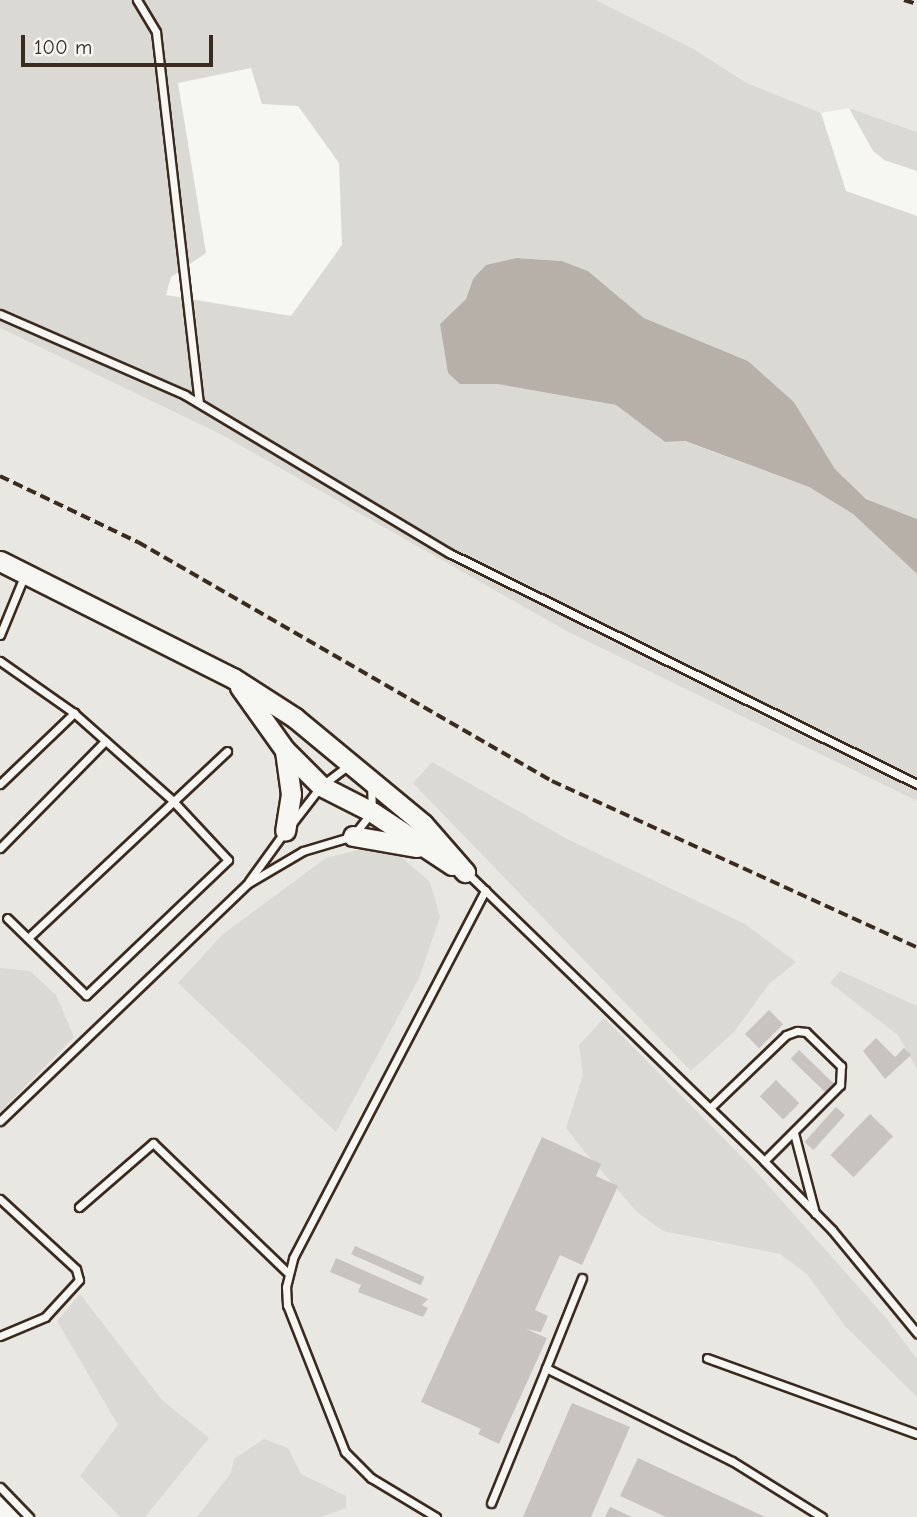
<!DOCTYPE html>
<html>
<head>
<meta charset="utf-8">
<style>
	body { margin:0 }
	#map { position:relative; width:917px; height:1517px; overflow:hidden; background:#f6f6f2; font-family:"Comic Neue",sans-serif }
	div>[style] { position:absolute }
	.built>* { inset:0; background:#e8e7e2 }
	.green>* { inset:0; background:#dad9d3 }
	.water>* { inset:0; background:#b6b0a9 }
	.building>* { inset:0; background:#c8c3be; transform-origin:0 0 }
	.roads { filter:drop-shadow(2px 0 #3b2a1e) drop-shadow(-2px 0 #3b2a1e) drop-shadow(0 2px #3b2a1e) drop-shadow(0 -2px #3b2a1e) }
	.lane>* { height:7px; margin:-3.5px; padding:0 3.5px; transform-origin:3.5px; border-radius:3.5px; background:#f6f6f2 }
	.secondary>* { height:19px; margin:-9.5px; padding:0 9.5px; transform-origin:9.5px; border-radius:9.5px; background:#f6f6f2 }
	.rail>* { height:3.5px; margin-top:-1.75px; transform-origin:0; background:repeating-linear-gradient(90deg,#3b2a1e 0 10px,transparent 0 15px) }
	span { translate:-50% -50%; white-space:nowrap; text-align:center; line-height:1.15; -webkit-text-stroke:6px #f6f6f2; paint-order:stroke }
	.scale { position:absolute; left:21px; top:35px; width:192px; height:32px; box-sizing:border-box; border:4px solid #3b2a1e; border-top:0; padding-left:9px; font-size:21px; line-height:24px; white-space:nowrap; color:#3b2a1e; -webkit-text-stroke:5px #f6f6f2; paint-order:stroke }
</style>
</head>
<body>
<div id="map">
	<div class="built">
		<i style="clip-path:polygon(596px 0,917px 0,917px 132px,849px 108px,821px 113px,745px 82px,694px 49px)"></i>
		<i style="clip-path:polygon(0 328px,220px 434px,568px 632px,917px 801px,917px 1517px,28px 1517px,0 1490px)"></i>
	</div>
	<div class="green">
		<i style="clip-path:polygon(evenodd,0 0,596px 0,694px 49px,745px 82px,821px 113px,846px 191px,917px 216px,917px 519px,866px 499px,835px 469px,794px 402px,748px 361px,644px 318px,588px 271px,562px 261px,517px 258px,473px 279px,466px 299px,440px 324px,460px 384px,497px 384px,616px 405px,665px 442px,684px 441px,809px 487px,853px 514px,917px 574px,917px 801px,568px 632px,220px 434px,0 328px,0 0,251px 68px,262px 104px,298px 106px,339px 163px,342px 245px,291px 316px,166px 295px,171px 277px,206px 253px,178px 83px,251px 68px)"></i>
		<i style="clip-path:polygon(849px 108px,917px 132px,917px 171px,884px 160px,873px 151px)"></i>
		<i style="clip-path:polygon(432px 762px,567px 839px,745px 924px,796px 962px,769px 984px,734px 1032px,691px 1071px,413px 783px)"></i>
		<i style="clip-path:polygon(367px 848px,400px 856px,430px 882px,440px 917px,419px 978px,336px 1132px,178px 983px,222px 935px,326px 858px)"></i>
		<i style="clip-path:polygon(0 968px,30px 971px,56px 995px,74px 1037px,0 1112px)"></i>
		<i style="clip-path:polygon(840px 971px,917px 1006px,917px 1069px,898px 1035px,830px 983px)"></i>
		<i style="clip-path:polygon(604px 1018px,750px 1165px,886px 1318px,917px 1359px,917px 1397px,845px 1326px,807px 1274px,780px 1254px,663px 1231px,637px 1212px,585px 1152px,566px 1128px,583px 1075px,579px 1045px)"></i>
		<i style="clip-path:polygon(80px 1294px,162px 1400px,209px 1438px,145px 1517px,120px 1517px,80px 1476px,118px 1425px,57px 1321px)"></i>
		<i style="clip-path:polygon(264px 1439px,288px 1448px,301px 1474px,346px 1496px,346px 1508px,320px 1517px,197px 1517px,231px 1473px,234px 1459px)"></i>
	</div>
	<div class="water">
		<i style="clip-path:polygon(517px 258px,562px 261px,588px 271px,644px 318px,748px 361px,794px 402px,835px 469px,866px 499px,917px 519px,917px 574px,853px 514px,809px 487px,685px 441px,665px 442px,616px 405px,497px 384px,460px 384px,448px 373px,440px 324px,466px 299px,473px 279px,486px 265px)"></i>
	</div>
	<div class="building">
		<i style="left:769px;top:1010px;width:20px;height:34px;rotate:45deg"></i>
		<i style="clip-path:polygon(876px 1038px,895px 1057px,904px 1048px,911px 1055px,885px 1079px,863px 1051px)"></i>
		<i style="left:799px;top:1050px;width:49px;height:12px;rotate:44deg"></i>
		<i style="left:776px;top:1080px;width:33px;height:23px;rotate:45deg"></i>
		<i style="left:836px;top:1107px;width:12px;height:47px;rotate:42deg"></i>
		<i style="left:870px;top:1114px;width:32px;height:57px;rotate:44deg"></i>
		<i style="clip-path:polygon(542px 1137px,601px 1164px,596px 1176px,618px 1186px,582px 1265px,560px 1255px,535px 1310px,548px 1316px,541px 1332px,526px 1329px,547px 1338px,499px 1444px,478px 1434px,481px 1429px,421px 1402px)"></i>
		<i style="left:355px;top:1246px;width:76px;height:9px;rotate:24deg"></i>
		<i style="clip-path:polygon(336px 1258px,428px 1299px,422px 1305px,428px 1308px,423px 1317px,358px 1292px,361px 1285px,330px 1272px)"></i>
		<i style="clip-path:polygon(572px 1403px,630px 1427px,591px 1517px,523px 1517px)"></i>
		<i style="clip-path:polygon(638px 1458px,765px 1517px,666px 1517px,620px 1496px)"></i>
		<i style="clip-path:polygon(610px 1507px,632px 1517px,605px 1517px)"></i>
	</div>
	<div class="roads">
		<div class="lane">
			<i style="left:137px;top:0;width:37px;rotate:59deg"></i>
			<i style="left:156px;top:32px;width:372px;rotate:83.4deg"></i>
			<i style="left:0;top:314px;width:202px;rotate:23.6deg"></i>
			<i style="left:185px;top:395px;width:308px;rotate:30.9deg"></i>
			<i style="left:449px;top:553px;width:522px;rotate:26.27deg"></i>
			<i style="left:0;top:635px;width:66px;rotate:-67.7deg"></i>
			<i style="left:0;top:661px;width:90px;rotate:35.1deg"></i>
			<i style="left:74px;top:713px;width:131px;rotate:41.6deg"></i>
			<i style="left:172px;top:800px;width:82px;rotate:47deg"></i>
			<i style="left:228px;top:860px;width:196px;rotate:136.4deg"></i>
			<i style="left:86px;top:995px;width:110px;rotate:-135.7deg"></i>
			<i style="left:0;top:784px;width:103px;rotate:-43.8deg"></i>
			<i style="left:293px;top:822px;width:46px;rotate:-52.1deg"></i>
			<i style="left:321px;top:786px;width:34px;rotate:-37deg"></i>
			<i style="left:0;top:848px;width:150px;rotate:-45.5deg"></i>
			<i style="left:466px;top:872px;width:415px;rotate:44.1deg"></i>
			<i style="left:764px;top:1161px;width:97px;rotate:45.4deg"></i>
			<i style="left:832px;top:1230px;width:134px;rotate:50.5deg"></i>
			<i style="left:249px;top:881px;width:58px;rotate:-54.1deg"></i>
			<i style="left:28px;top:938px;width:273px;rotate:-43.2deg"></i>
			<i style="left:710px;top:1108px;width:105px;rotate:-43.8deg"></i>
			<i style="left:786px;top:1035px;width:12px;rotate:-20deg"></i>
			<i style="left:797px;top:1031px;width:9px;rotate:6deg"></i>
			<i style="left:806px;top:1032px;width:49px;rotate:44.2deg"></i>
			<i style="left:841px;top:1066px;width:19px;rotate:93deg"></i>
			<i style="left:840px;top:1085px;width:107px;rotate:135deg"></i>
			<i style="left:0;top:1121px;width:342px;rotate:-43.8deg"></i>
			<i style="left:247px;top:884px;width:65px;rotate:-30.5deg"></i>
			<i style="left:303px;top:851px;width:52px;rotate:-16.7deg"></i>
			<i style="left:353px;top:836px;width:31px;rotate:-52deg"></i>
			<i style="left:372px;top:812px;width:26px;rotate:-92deg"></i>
			<i style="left:794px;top:1133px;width:83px;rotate:75.3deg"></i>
			<i style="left:0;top:1199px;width:103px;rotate:42.6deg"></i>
			<i style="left:76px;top:1269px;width:11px;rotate:75deg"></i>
			<i style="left:79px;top:1280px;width:50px;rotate:132.6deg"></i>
			<i style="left:45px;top:1317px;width:49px;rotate:157.1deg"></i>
			<i style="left:79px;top:1207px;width:98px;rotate:-40.9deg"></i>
			<i style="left:153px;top:1143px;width:187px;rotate:43.9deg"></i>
			<i style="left:582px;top:1278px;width:97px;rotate:111.8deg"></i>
			<i style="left:546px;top:1368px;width:208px;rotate:26.6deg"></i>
			<i style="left:732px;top:1461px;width:106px;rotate:31.9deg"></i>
			<i style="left:707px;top:1358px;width:223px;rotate:19.9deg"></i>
			<i style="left:0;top:1487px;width:42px;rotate:46deg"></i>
			<i style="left:491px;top:1503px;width:146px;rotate:-67.8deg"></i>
			<i style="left:436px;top:1517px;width:76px;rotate:-149deg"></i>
			<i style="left:371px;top:1478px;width:37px;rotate:-135deg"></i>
			<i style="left:345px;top:1452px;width:158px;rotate:-111.5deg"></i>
			<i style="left:287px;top:1305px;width:18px;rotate:-93deg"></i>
			<i style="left:286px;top:1287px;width:30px;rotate:-76deg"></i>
			<i style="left:293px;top:1258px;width:415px;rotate:-62.4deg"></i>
		</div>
		<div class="secondary">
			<i style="left:0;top:561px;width:261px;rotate:26.7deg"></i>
			<i style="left:233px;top:678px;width:74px;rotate:32.8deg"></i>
			<i style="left:295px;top:718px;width:166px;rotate:39.6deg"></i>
			<i style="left:423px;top:824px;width:64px;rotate:48.8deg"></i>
			<i style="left:240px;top:687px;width:77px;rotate:54.5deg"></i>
			<i style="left:285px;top:750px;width:51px;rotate:45deg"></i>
			<i style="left:321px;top:786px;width:57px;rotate:27deg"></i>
			<i style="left:372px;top:812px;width:96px;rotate:33.5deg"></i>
			<i style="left:285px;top:751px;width:43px;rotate:82.1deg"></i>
			<i style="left:291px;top:794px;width:37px;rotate:99deg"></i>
			<i style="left:353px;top:836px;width:65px;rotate:9.8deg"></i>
		</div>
	</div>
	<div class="rail">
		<i style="left:904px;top:0;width:14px;rotate:17deg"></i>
		<i style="left:0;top:476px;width:153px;rotate:25.6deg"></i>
		<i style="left:138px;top:542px;width:478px;rotate:30deg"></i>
		<i style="left:552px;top:781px;width:401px;rotate:24.5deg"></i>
	</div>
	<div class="scale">100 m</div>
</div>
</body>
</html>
